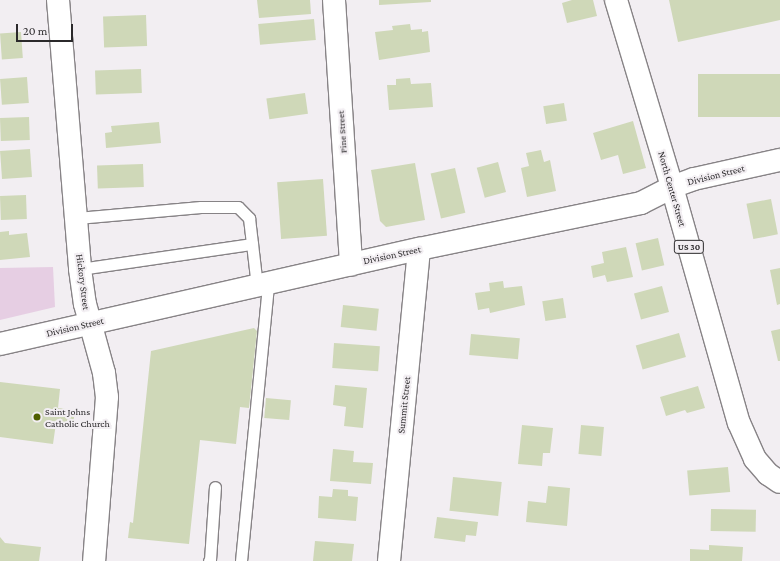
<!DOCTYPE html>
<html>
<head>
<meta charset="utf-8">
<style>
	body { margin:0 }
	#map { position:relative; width:780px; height:561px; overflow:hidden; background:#f2eef2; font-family:"Crimson Pro",serif }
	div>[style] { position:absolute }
	.green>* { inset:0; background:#e6cee3 }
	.building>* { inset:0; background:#cfd8b8; transform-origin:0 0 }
	.roads { filter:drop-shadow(1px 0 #878386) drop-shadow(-1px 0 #878386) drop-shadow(0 1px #878386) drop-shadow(0 -1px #878386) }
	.lane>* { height:11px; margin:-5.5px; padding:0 5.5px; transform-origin:5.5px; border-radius:5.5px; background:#fff }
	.street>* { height:22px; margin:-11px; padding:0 11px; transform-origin:11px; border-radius:11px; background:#fff }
	.secondary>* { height:22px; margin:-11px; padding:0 11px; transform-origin:11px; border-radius:11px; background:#fff }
	.primary>* { height:22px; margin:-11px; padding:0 11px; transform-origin:11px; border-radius:11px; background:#fff }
	.dots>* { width:11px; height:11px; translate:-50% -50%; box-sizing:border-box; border:2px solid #f2eef2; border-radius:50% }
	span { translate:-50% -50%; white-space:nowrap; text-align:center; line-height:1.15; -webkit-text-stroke:4px #f2eef2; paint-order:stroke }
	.shield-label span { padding:1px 3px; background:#f2eef2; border:1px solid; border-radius:3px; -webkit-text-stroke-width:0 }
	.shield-label { font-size:9px; color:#2b292b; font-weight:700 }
	.street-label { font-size:10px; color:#2b292b }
	.poi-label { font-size:10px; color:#2b292b }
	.left { translate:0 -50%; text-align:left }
	.scale { position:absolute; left:16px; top:24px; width:57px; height:18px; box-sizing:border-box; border:2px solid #2b292b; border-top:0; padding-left:5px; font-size:12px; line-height:14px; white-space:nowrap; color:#2b292b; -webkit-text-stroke:3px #f2eef2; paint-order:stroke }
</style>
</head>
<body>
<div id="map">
	<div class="green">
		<i style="clip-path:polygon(53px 267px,55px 307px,0 320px,0 268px)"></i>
	</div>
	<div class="building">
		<i style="clip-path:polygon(257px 0,310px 0,311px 14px,259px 18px)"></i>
		<i style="clip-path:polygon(379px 0,431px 0,431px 2px,379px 5px)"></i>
		<i style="clip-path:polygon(572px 0,593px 0,597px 16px,567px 23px,562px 3px)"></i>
		<i style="clip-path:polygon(669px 0,780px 0,780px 20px,678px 42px)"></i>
		<i style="left:146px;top:15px;width:31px;height:43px;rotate:88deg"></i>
		<i style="left:314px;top:19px;width:21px;height:56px;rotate:85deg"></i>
		<i style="clip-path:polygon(410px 24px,411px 30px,422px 29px,422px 32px,428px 31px,430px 52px,379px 60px,375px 32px,393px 30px,392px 26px)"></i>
		<i style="left:21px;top:32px;width:26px;height:21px;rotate:86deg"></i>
		<i style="left:141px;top:69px;width:24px;height:46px;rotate:88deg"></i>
		<i style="left:780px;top:74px;width:43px;height:82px;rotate:90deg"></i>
		<i style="left:27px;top:77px;width:26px;height:27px;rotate:86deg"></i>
		<i style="clip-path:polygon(410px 78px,411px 84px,431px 83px,433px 107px,389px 110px,387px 85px,396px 85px,396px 79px)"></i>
		<i style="left:305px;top:93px;width:21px;height:39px;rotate:82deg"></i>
		<i style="left:564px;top:103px;width:18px;height:21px;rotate:81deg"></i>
		<i style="left:29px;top:117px;width:23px;height:29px;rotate:88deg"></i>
		<i style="clip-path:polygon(633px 121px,646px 168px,623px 174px,618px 155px,601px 160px,593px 133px)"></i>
		<i style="clip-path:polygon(159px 122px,161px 143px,106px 148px,105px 133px,112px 132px,111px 126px)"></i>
		<i style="left:30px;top:149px;width:28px;height:30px;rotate:86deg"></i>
		<i style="clip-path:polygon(541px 150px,544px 162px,550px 160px,556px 191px,527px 197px,521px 168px,529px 166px,526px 153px)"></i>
		<i style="left:498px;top:162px;width:31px;height:22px;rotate:75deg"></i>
		<i style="clip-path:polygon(415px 163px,425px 220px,386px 227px,380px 221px,371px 170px)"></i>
		<i style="left:143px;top:164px;width:23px;height:46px;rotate:88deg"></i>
		<i style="left:455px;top:168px;width:46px;height:25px;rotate:77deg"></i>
		<i style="left:323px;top:179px;width:57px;height:46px;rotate:86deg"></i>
		<i style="left:26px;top:195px;width:24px;height:26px;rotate:88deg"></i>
		<i style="left:771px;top:199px;width:36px;height:25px;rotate:79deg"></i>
		<i style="clip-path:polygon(9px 231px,9px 235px,27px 233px,30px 257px,0 260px,0 232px)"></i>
		<i style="left:658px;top:238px;width:28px;height:23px;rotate:77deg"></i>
		<i style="clip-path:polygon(626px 247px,633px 277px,607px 282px,605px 275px,593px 278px,591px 266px,604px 263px,602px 252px)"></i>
		<i style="clip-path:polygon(780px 268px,780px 304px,777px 305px,770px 270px)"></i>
		<i style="clip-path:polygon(503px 281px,504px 288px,522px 286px,525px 305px,490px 313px,489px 308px,478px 310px,475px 293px,490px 291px,489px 283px)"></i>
		<i style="left:662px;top:286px;width:27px;height:29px;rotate:75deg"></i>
		<i style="left:563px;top:298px;width:20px;height:21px;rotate:81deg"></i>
		<i style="left:343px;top:305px;width:36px;height:22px;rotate:6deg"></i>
		<i style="clip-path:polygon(254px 328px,257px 331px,249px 408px,240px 407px,236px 444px,200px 440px,189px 544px,128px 538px,130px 522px,133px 523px,151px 351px)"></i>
		<i style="clip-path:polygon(780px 329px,780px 361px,778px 361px,771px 331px)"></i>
		<i style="left:679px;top:333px;width:25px;height:45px;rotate:74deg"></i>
		<i style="left:471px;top:334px;width:49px;height:21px;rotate:5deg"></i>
		<i style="left:334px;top:343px;width:46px;height:25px;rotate:4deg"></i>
		<i style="clip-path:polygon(0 382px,60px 389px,58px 408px,75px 410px,73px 425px,56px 423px,53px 444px,0 437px)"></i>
		<i style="clip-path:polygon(335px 385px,367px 388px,363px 428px,344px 426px,346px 407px,333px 405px)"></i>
		<i style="clip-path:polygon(698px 386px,705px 408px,687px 413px,685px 410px,666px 416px,660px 397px)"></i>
		<i style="left:266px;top:398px;width:25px;height:20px;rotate:5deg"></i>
		<i style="clip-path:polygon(522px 425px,553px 428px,550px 453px,543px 453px,542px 466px,518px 464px)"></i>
		<i style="left:581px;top:425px;width:23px;height:29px;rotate:5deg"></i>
		<i style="clip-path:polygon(333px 449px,354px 451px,353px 462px,373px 463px,371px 484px,330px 481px)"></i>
		<i style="left:728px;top:467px;width:25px;height:41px;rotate:85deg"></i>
		<i style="left:453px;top:477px;width:49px;height:34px;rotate:6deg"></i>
		<i style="clip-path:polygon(548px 486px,570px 488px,567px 526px,526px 522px,528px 501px,546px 503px)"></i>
		<i style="clip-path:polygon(333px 489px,348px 490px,348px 496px,358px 497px,356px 521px,318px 518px,319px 496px,332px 497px)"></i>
		<i style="left:711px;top:509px;width:45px;height:22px;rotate:1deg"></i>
		<i style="clip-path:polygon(437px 517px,478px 522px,476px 536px,466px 535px,465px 542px,434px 538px)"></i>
		<i style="clip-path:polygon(0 537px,5px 543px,41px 547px,39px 561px,0 561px)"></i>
		<i style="clip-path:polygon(315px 541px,354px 544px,352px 561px,313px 561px)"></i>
		<i style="clip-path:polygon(709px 545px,743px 547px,742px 561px,690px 561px,690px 549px,709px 550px)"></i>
	</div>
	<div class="roads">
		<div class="lane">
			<i style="left:77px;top:218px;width:124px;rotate:-5.1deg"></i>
			<i style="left:201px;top:207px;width:37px"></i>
			<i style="left:238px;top:207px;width:16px;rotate:45deg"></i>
			<i style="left:249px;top:218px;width:68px;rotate:83.3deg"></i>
			<i style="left:80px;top:269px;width:174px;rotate:-8.3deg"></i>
			<i style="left:209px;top:561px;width:1px;rotate:-45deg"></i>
			<i style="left:210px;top:560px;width:73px;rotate:-86.1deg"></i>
			<i style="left:241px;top:561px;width:278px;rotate:-84.4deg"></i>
		</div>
		<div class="street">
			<i style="left:334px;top:0;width:265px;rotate:86.3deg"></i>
			<i style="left:0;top:344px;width:430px;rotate:-12.8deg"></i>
			<i style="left:419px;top:249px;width:227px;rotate:-11.7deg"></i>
			<i style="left:641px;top:203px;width:35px;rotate:-27deg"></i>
			<i style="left:672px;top:187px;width:23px;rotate:-20deg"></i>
			<i style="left:694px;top:179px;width:88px;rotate:-12.5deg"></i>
			<i style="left:389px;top:561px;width:313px;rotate:-84.5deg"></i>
		</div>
		<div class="secondary">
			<i style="left:58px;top:0;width:270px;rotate:85.3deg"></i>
			<i style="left:80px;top:269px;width:35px;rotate:82deg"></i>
			<i style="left:85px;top:304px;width:72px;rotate:74.6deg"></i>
			<i style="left:104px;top:373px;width:24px;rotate:83deg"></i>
			<i style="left:107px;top:397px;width:165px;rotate:94.5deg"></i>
		</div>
		<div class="primary">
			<i style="left:616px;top:0;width:195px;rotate:73.3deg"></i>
			<i style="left:672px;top:187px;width:245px;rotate:74.2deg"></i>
			<i style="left:739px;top:423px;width:39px;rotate:66deg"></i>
			<i style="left:755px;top:459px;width:20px;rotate:49deg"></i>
			<i style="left:768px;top:474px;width:14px;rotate:34deg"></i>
		</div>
	</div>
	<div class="dots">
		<i style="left:37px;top:417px;background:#505f01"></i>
	</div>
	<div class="shield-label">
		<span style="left:689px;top:247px">US 30</span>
	</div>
	<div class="street-label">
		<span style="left:342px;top:132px;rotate:-94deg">Pine Street</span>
		<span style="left:716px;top:175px;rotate:-14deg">Division Street</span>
		<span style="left:672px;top:189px;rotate:74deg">North Center Street</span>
		<span style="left:392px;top:255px;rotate:-12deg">Division Street</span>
		<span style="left:83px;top:282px;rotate:83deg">Hickory Street</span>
		<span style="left:75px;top:327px;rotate:-13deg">Division Street</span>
		<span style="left:404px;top:405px;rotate:-84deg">Summit Street</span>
	</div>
	<div class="poi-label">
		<span class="left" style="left:45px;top:417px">Saint Johns<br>Catholic Church</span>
	</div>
	<div class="scale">20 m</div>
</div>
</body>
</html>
